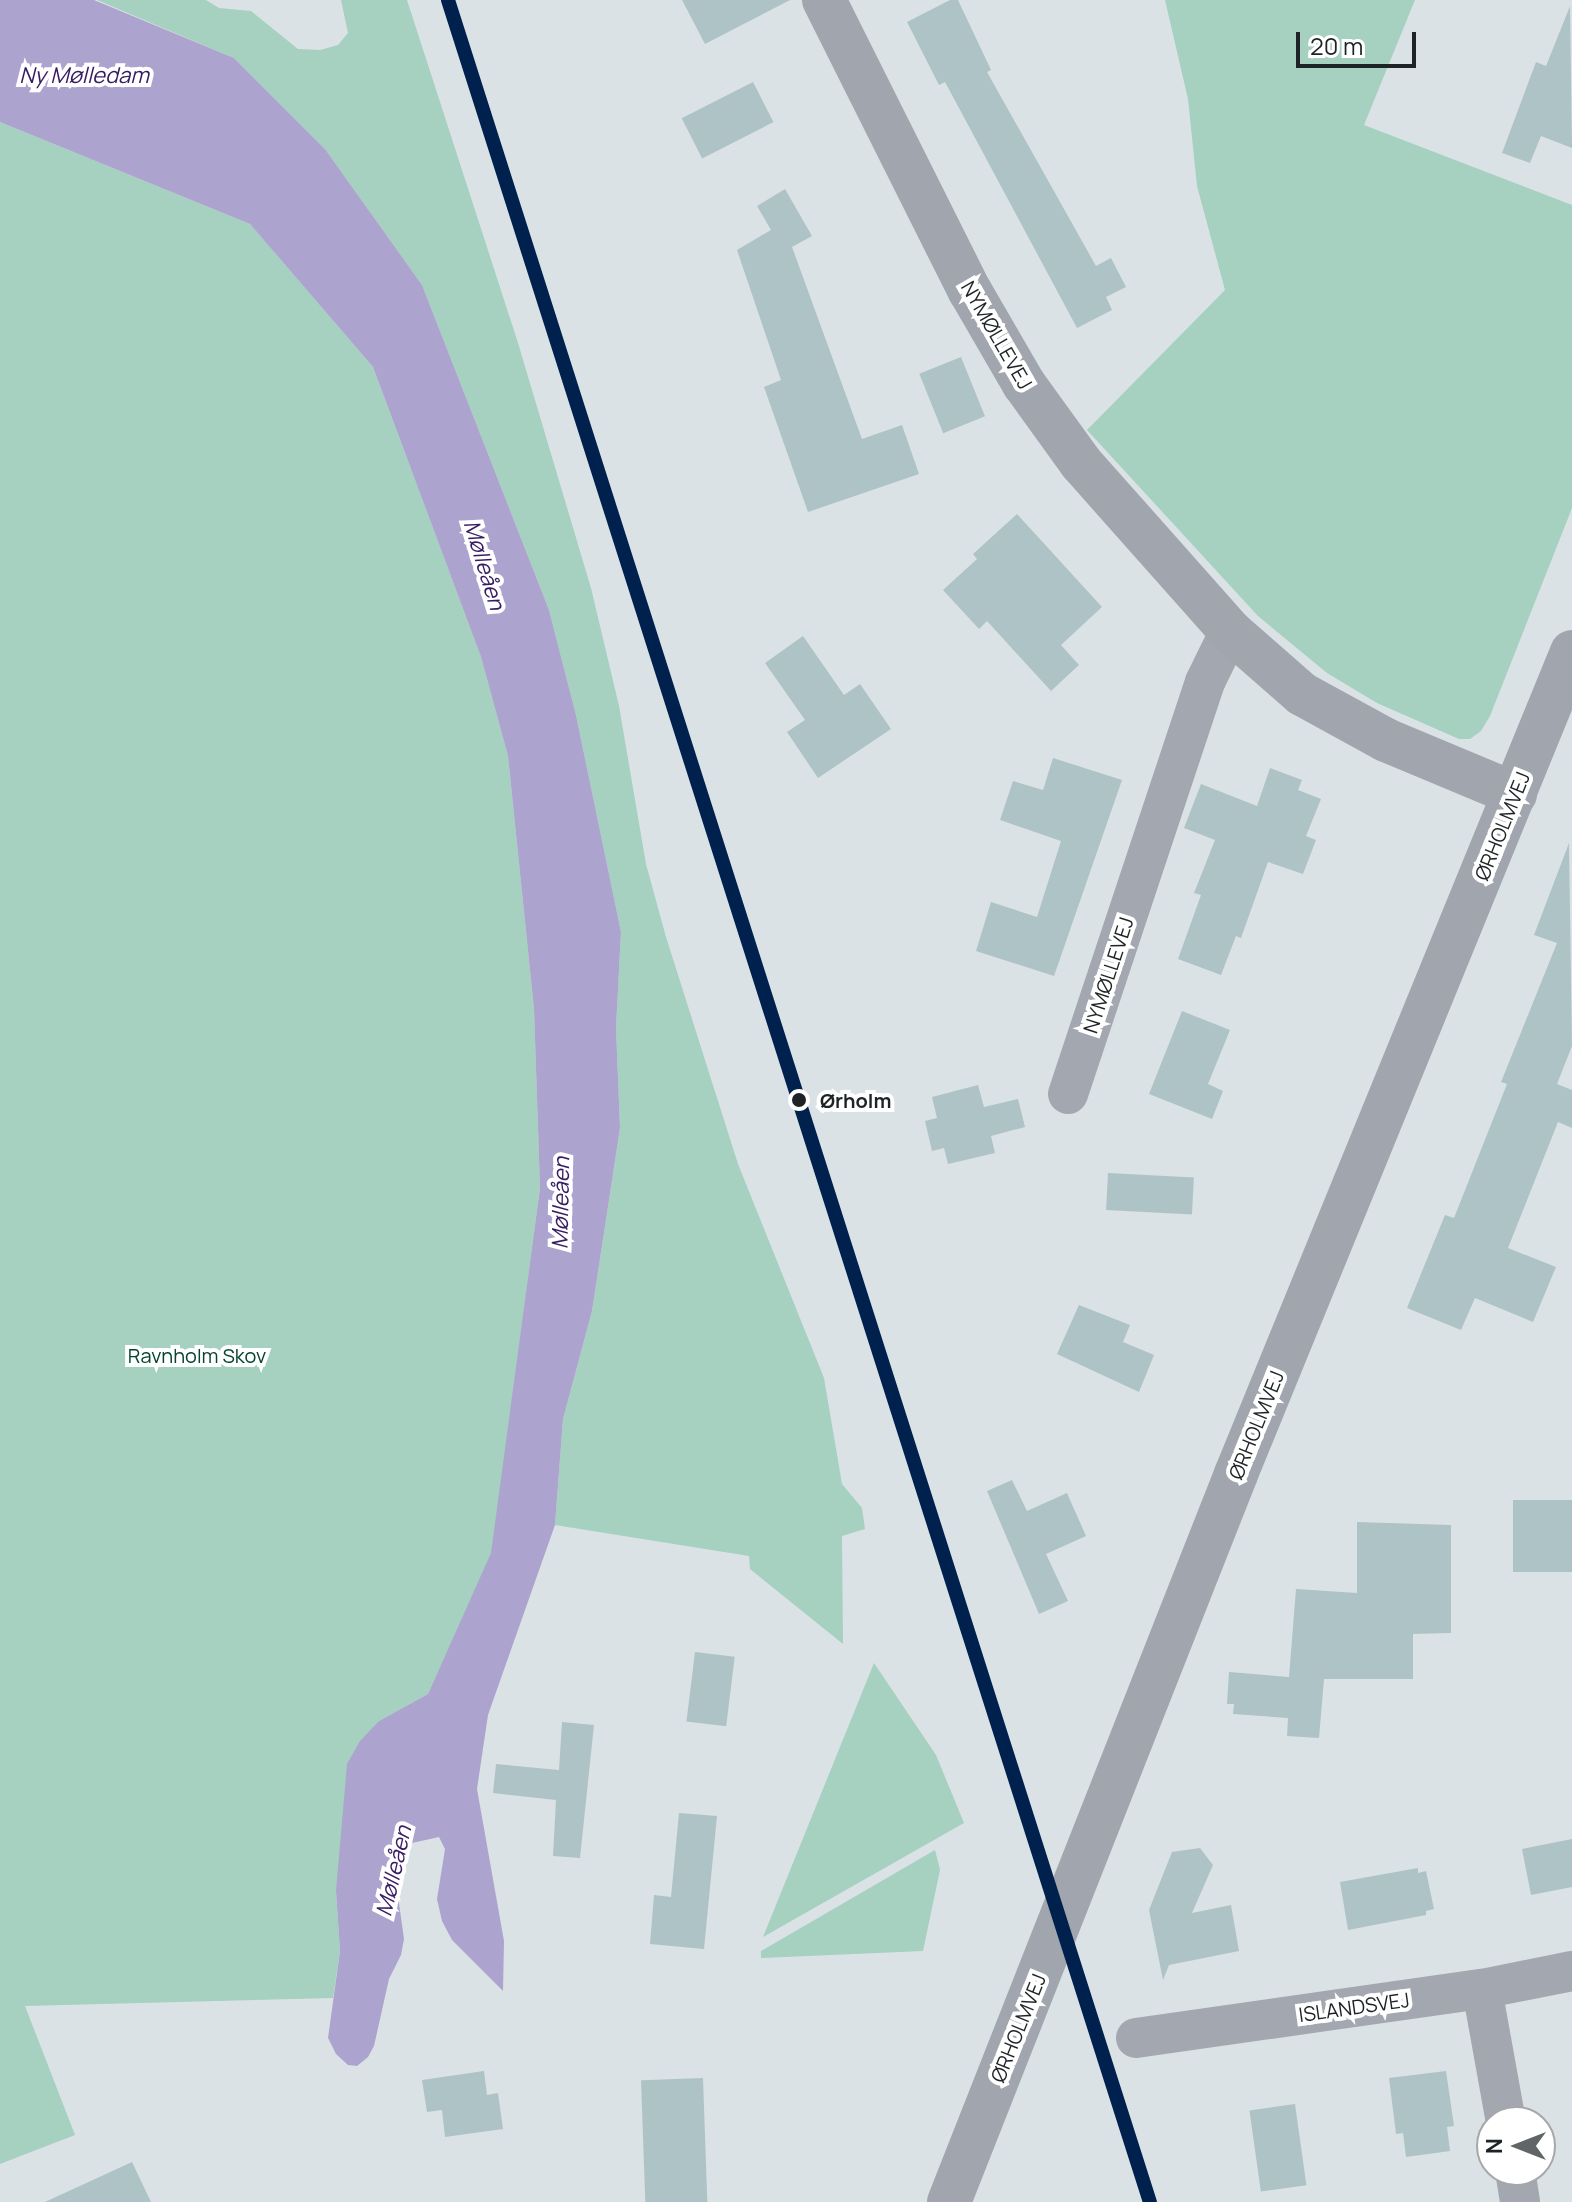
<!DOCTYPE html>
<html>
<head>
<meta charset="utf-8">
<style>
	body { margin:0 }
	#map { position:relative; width:1572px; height:2202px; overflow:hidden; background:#dae2e5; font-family:Manrope,sans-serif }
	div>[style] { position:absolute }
	.green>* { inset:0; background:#a6d0c0 }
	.water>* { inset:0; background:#aca4ce }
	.building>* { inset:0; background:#aec3c5; transform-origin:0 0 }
	.street>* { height:40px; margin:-20px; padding:0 20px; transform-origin:20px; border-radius:20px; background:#a3a7af }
	.secondary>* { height:44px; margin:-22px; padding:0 22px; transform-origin:22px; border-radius:22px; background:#a1a6ae }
	.rail-1>* { height:14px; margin:-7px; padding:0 7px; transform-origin:7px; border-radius:7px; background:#00214d }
	.dots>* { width:22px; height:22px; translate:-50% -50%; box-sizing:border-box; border:4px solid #fff; border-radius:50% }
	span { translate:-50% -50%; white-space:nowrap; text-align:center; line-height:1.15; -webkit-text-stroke:8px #fff; paint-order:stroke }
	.street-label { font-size:20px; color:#1e2325 }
	.stop-label { font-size:20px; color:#1e2325; font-weight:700 }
	.left { translate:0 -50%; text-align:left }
	.park-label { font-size:20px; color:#054530 }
	.water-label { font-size:22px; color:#371c62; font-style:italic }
	.north { position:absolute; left:1476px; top:2106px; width:80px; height:80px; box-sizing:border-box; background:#fff; border:2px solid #a5a7a8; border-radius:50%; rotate:270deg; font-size:22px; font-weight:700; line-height:32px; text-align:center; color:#1e2325 }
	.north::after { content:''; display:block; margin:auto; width:28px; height:36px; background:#606668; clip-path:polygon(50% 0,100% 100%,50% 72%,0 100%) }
	.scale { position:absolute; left:1296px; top:32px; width:120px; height:36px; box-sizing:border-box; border:4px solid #1e2325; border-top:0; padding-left:10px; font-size:24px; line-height:28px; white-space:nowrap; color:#1e2325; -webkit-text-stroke:6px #fff; paint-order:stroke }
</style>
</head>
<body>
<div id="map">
	<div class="green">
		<i style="clip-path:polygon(97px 0,206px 0,219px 8px,251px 11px,298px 49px,320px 50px,338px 45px,348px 33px,341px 0,407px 0,518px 343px,591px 588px,619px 706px,646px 864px,666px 937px,738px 1164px,824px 1378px,842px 1484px,862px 1508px,865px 1529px,842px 1536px,843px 1644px,750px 1569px,749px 1556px,555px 1525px,563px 1419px,592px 1311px,620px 1128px,616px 1028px,621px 932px,576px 715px,549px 610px,422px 285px,325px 149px,234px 58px)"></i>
		<i style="clip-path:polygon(1165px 0,1415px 0,1364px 125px,1572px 205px,1572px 508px,1490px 716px,1481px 731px,1470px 739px,1459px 739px,1377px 703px,1327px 673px,1258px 616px,1087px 430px,1225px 290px,1197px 186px,1188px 99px)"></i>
		<i style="clip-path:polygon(0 122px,250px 224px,373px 367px,481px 657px,508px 756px,534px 1009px,540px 1187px,492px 1553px,428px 1694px,379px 1721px,336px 1891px,340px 1951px,333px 1998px,25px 2006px,75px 2135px,0 2164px)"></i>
		<i style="clip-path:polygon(874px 1663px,936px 1755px,964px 1823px,763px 1937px)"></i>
		<i style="clip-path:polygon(935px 1850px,940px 1870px,923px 1951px,761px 1958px,761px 1951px)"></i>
	</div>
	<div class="water">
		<i style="clip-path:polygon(0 0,94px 0,234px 58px,325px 149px,422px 285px,549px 610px,576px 715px,621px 932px,616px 1028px,620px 1128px,592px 1311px,563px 1419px,555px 1525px,488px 1715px,477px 1789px,504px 1941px,503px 1991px,452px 1940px,442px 1921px,437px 1899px,445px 1849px,439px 1837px,412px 1843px,397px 1889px,404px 1939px,401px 1955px,389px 1979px,374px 2046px,368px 2057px,357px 2066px,348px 2065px,336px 2054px,328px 2038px,340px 1951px,336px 1891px,347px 1764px,360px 1741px,379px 1721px,428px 1694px,491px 1553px,540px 1188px,534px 1009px,508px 756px,481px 657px,373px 367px,250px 224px,0 122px)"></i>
	</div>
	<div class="building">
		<i style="clip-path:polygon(682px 0,790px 0,705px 44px)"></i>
		<i style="clip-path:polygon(950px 0,958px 0,991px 70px,987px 72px,1096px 266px,1111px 258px,1126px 287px,1106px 297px,1112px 310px,1077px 328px,945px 82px,939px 85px,907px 22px)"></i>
		<i style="clip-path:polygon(1570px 6px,1572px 148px,1541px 136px,1530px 163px,1502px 153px,1536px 62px,1546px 66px)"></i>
		<i style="left:753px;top:82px;width:45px;height:80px;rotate:63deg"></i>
		<i style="clip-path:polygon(785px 189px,812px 236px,792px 247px,862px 439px,902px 425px,919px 474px,808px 512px,764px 387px,781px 380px,737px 250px,771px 230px,757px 206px)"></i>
		<i style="left:961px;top:357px;width:64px;height:45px;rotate:68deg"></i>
		<i style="clip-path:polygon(1017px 514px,1102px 607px,1061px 645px,1079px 665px,1051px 691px,987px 621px,979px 629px,943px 590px,977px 559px,973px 554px)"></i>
		<i style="clip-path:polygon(803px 636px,844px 695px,860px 684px,891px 729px,818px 778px,787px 732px,805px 720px,765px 663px)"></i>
		<i style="clip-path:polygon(1053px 758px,1122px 780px,1054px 976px,976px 951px,991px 902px,1037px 917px,1061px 841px,1000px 820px,1013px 781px,1043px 790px)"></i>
		<i style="clip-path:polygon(1270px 768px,1302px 780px,1298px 790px,1321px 799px,1306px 836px,1316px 840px,1303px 874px,1268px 862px,1241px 938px,1236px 936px,1221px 975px,1178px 959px,1201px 895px,1194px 893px,1215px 840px,1184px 828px,1201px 784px,1257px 806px)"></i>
		<i style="clip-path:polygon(1569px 843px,1572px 1046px,1557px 1084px,1572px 1090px,1572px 1128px,1558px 1122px,1508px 1248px,1556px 1267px,1533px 1322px,1475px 1298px,1461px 1330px,1407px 1308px,1445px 1215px,1454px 1218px,1507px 1084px,1501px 1082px,1557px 943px,1534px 935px)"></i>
		<i style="clip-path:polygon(1182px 1011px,1230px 1030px,1208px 1084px,1223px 1091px,1212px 1119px,1149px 1094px)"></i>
		<i style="clip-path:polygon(978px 1085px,984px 1107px,1018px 1099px,1025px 1127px,991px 1136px,995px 1153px,948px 1164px,944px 1148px,932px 1151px,925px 1121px,937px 1118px,932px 1097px)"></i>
		<i style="left:1108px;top:1173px;width:86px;height:37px;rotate:3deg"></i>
		<i style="clip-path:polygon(1079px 1305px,1130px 1325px,1123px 1342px,1154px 1355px,1139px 1392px,1057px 1354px)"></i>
		<i style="clip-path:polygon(1012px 1480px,1027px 1511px,1067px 1493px,1086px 1536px,1046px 1554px,1068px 1601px,1039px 1614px,987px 1491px)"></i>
		<i style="left:1513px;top:1500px;width:59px;height:72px"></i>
		<i style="clip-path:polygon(1357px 1522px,1451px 1525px,1451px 1633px,1413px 1634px,1413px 1679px,1324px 1679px,1319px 1738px,1287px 1736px,1288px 1718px,1233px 1714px,1234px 1704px,1227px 1704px,1229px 1672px,1289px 1677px,1296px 1589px,1357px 1593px)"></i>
		<i style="left:695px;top:1652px;width:40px;height:70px;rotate:7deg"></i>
		<i style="clip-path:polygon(562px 1722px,594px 1725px,580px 1858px,553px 1856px,556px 1800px,493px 1793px,496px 1764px,559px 1770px)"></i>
		<i style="clip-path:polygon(679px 1813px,717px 1816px,704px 1949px,650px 1944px,654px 1895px,671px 1897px)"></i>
		<i style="clip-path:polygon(1572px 1839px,1572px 1887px,1531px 1895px,1522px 1849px)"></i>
		<i style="clip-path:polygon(1200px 1848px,1213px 1865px,1192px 1913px,1231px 1905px,1239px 1951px,1169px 1965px,1163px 1980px,1149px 1910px,1172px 1852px)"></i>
		<i style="clip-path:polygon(1418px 1868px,1418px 1873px,1426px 1871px,1434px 1909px,1426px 1911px,1426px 1915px,1348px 1930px,1340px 1882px)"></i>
		<i style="clip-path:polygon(484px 2071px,487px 2095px,498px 2093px,503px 2129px,445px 2137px,442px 2110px,427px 2112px,422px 2080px)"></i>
		<i style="clip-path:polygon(1446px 2071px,1454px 2126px,1447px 2127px,1450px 2151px,1406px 2157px,1403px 2133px,1396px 2134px,1389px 2078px)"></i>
		<i style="left:703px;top:2078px;width:124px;height:62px;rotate:88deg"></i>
		<i style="left:1295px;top:2104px;width:82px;height:46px;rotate:82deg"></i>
		<i style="clip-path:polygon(132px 2162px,151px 2202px,45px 2202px)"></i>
	</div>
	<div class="street">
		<i style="left:1068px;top:1094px;width:434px;rotate:-71.6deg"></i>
		<i style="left:1205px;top:682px;width:57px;rotate:-63.9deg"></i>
		<i style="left:1482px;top:1989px;width:135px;rotate:79.8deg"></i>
		<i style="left:1136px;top:2038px;width:349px;rotate:-8.1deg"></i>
		<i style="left:1482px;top:1989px;width:92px;rotate:-11.3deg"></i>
		<i style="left:1515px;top:2170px;width:32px;rotate:81deg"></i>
	</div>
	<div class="secondary">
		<i style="left:824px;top:0;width:326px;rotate:63.4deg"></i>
		<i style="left:970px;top:291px;width:108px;rotate:59.9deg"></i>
		<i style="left:1024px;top:384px;width:97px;rotate:54.2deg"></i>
		<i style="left:1081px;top:463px;width:225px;rotate:48.4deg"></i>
		<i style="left:1230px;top:631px;width:96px;rotate:41.2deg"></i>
		<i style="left:1302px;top:694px;width:96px;rotate:28.7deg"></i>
		<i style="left:1386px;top:740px;width:140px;rotate:22.7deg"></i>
		<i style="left:949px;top:2202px;width:783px;rotate:-68.48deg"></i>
		<i style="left:1236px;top:1474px;width:888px;rotate:-67.77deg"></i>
	</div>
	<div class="rail-1">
		<i style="left:448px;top:0;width:2311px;rotate:72.32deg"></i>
	</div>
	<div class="dots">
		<i style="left:799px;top:1100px;background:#1e2325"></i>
	</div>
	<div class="street-label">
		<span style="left:997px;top:335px;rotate:60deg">NYMØLLEVEJ</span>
		<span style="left:1502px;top:826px;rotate:-68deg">ØRHOLMVEJ</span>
		<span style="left:1108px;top:975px;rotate:-72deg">NYMØLLEVEJ</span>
		<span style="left:1256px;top:1425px;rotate:-68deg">ØRHOLMVEJ</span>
		<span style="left:1354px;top:2007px;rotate:-8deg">ISLANDSVEJ</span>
		<span style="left:1018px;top:2028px;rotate:-68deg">ØRHOLMVEJ</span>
	</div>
	<div class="stop-label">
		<span class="left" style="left:820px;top:1100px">Ørholm</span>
	</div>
	<div class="park-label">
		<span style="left:197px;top:1355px">Ravnholm Skov</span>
	</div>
	<div class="water-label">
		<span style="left:84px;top:76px">Ny Mølledam</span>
		<span style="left:484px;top:565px;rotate:73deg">Mølleåen</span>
		<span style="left:561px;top:1203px;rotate:-89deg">Mølleåen</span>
		<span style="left:394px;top:1871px;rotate:-77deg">Mølleåen</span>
	</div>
	<div class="north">N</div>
	<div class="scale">20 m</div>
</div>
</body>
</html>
